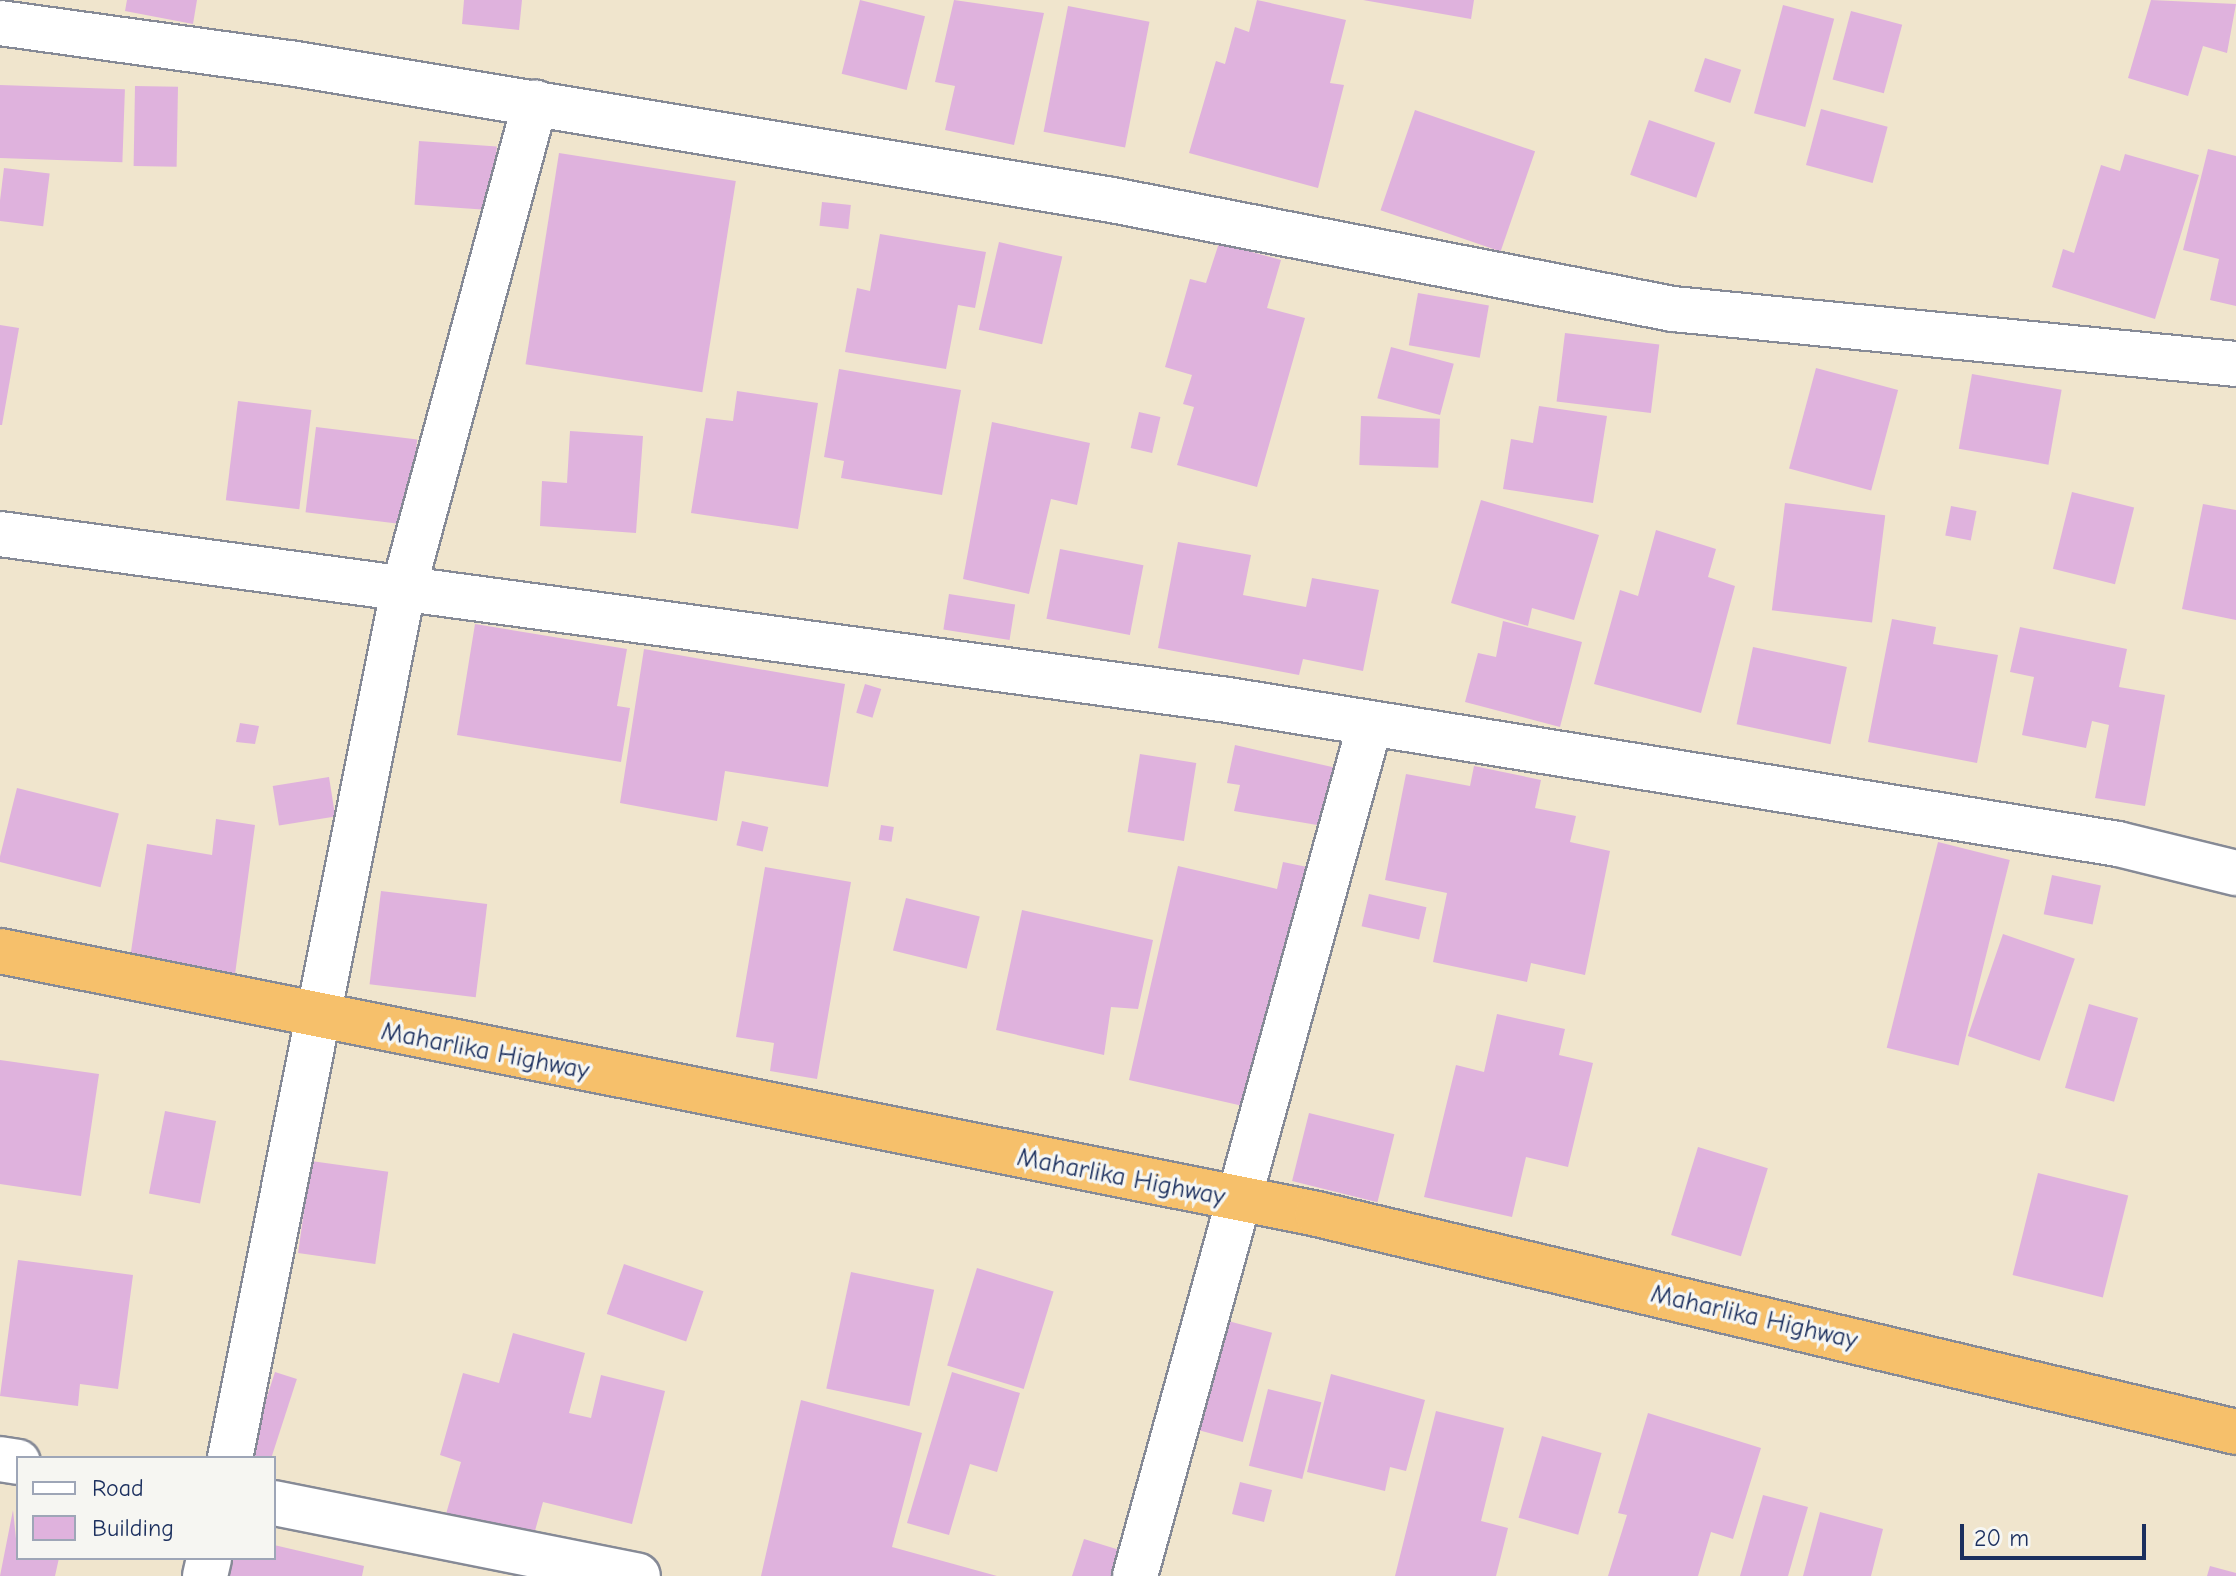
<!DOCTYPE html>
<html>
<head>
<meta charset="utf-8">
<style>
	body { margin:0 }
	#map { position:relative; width:2236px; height:1576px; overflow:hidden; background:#f0e5cd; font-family:"Comic Neue",sans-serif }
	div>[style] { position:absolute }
	.building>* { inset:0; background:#dfb2dd; transform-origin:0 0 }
	.roads { filter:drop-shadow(2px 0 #868a96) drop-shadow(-2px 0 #868a96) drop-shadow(0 2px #868a96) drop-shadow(0 -2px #868a96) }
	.minor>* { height:44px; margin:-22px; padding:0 22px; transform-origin:22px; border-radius:22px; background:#fff }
	.highway>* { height:44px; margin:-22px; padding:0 22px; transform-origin:22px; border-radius:22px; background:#f6c06b }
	span { translate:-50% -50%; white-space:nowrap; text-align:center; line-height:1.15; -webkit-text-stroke:7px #f6f6f2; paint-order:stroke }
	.street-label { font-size:26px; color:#1b2f5e }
	.legend { position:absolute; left:16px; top:1456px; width:260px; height:104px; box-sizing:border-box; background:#f6f6f2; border:2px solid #9ea6b7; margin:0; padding:10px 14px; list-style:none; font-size:24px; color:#1b2f5e }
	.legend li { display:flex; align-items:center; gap:16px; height:40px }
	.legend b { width:40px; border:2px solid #9ea6b7 }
	.scale { position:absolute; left:1960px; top:1524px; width:186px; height:36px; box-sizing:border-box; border:4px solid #1b2f5e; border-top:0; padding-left:10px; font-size:24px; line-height:28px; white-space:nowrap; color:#1b2f5e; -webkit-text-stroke:6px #f6f6f2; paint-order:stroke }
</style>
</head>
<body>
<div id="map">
	<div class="building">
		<i style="clip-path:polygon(127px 0,197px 0,193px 24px,125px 11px)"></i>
		<i style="clip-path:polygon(464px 0,522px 0,519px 30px,462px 24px)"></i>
		<i style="left:860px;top:0;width:67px;height:76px;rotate:14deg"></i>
		<i style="clip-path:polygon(954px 0,1044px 13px,1014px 145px,945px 130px,955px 86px,935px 82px)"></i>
		<i style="clip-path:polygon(1257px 0,1346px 20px,1330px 83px,1344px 85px,1318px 188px,1189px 153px,1216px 61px,1225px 64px,1235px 27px,1249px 32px)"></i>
		<i style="clip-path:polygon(1363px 0,1474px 0,1471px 19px)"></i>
		<i style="clip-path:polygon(2151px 0,2236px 4px,2227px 53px,2203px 46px,2188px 96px,2128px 78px)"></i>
		<i style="left:1783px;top:5px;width:53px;height:112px;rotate:15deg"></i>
		<i style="left:1068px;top:6px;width:83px;height:128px;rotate:11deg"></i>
		<i style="left:1851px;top:11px;width:53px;height:71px;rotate:15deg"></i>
		<i style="left:1705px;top:58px;width:38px;height:35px;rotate:18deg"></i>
		<i style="left:0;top:85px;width:125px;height:73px;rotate:2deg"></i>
		<i style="left:135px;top:86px;width:43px;height:80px;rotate:1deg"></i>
		<i style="left:1821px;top:109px;width:69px;height:58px;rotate:15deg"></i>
		<i style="left:1415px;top:110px;width:127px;height:106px;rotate:19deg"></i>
		<i style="left:1649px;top:120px;width:70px;height:58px;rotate:19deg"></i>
		<i style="left:419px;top:141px;width:78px;height:64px;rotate:4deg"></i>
		<i style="clip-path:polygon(2208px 149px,2236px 156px,2236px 306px,2210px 300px,2219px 259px,2183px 250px)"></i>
		<i style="left:559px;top:153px;width:179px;height:214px;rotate:9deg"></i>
		<i style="clip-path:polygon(2125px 154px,2199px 175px,2155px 319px,2052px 287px,2063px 249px,2074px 253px,2101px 165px,2120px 171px)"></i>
		<i style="left:4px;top:168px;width:46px;height:53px;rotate:7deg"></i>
		<i style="left:822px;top:202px;width:29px;height:24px;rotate:6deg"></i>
		<i style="clip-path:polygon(880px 234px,986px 252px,975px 308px,958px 305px,946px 369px,845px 352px,857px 288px,870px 291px)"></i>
		<i style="left:999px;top:242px;width:65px;height:90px;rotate:13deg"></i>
		<i style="clip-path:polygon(1219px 243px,1281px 260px,1267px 308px,1305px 318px,1257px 487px,1177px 465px,1194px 407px,1183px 404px,1192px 375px,1165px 367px,1190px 279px,1206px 283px)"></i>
		<i style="left:1418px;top:293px;width:72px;height:53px;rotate:10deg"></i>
		<i style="clip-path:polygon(0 325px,19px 328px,2px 425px,0 425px)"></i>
		<i style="left:1565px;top:333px;width:95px;height:69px;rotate:7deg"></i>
		<i style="left:1391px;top:347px;width:65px;height:53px;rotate:15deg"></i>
		<i style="left:1816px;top:368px;width:85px;height:104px;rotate:15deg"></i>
		<i style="clip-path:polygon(839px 369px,961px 390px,942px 495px,841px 478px,844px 461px,824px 457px)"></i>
		<i style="left:1972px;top:374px;width:91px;height:76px;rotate:10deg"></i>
		<i style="clip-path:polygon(737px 391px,818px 403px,798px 529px,691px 513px,706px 418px,733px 421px)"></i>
		<i style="left:238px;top:401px;width:74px;height:100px;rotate:7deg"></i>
		<i style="clip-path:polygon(1539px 406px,1607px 416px,1593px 503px,1503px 489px,1511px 439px,1533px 443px)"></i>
		<i style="left:1139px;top:412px;width:22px;height:37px;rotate:13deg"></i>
		<i style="left:1361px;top:416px;width:79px;height:49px;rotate:2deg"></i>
		<i style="clip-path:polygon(992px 422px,1090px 443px,1077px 505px,1051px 499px,1029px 594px,963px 579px)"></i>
		<i style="left:316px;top:427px;width:102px;height:86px;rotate:7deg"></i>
		<i style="clip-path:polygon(570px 431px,643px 436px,636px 533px,540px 526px,542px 481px,567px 483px)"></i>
		<i style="left:2072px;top:492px;width:64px;height:79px;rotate:14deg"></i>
		<i style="clip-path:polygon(1481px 500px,1599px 535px,1574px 620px,1532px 608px,1528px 626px,1451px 603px)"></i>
		<i style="left:1785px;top:503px;width:101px;height:108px;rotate:7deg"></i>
		<i style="clip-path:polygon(2203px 504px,2236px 510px,2236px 620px,2182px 609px)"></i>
		<i style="left:1951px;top:506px;width:26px;height:30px;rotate:11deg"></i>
		<i style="clip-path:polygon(1656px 530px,1716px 549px,1708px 577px,1735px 586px,1701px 713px,1594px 684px,1620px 590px,1638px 596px)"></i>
		<i style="clip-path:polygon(1178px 542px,1251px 555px,1243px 595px,1306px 607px,1312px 578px,1379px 590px,1363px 671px,1303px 659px,1299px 675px,1158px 648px)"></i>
		<i style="left:1060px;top:549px;width:85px;height:71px;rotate:11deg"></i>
		<i style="left:949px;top:594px;width:67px;height:36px;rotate:9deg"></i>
		<i style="clip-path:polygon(1892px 619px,1936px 627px,1933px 644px,1998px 655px,1977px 763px,1868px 742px)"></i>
		<i style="clip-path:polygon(1503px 621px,1582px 642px,1560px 727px,1465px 702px,1478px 653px,1496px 657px)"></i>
		<i style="clip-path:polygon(475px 624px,627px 649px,617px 706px,630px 708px,621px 762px,457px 735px)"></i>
		<i style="clip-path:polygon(2020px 627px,2127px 649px,2119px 687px,2165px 695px,2145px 806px,2095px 798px,2109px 725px,2092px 721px,2086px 748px,2022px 735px,2034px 677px,2010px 672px)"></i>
		<i style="left:1753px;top:647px;width:96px;height:79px;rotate:12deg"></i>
		<i style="clip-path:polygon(644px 649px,845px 684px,828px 787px,725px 771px,717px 821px,620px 803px)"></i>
		<i style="left:865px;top:684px;width:17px;height:30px;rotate:17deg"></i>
		<i style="clip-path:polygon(240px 723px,259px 726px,255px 744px,236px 742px)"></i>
		<i style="clip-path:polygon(1235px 745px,1341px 769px,1329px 827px,1234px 811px,1240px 785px,1227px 783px)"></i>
		<i style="left:1140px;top:754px;width:57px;height:79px;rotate:9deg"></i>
		<i style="clip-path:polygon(1474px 766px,1541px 780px,1535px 808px,1576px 816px,1570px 842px,1610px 851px,1585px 975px,1531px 963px,1527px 982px,1433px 962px,1447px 893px,1385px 880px,1406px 774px,1470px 786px)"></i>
		<i style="left:329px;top:777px;width:40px;height:57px;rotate:81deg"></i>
		<i style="left:17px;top:788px;width:105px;height:76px;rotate:14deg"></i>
		<i style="clip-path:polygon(216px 819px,255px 825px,234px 982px,129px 965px,147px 844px,212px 855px)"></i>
		<i style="left:742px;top:821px;width:27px;height:25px;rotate:13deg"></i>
		<i style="left:881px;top:825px;width:13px;height:15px;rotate:9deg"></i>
		<i style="left:1938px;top:842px;width:74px;height:212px;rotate:14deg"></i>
		<i style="clip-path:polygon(1283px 862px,1312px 868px,1256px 1109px,1129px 1080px,1178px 866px,1277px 889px)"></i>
		<i style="clip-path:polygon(765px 867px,851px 882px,817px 1079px,770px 1071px,774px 1043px,736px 1037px)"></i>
		<i style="left:2052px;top:875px;width:50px;height:40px;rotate:12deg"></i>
		<i style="left:381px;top:891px;width:107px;height:94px;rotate:7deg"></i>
		<i style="left:1369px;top:894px;width:59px;height:33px;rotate:13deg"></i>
		<i style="left:906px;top:898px;width:76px;height:54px;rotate:14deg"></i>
		<i style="clip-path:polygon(1022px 910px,1153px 940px,1138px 1009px,1111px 1007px,1104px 1055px,996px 1030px)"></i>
		<i style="left:2003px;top:934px;width:76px;height:108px;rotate:19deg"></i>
		<i style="left:2089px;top:1004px;width:51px;height:87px;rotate:16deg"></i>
		<i style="clip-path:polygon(1497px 1014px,1565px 1029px,1559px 1055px,1593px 1063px,1568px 1167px,1526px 1157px,1512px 1217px,1424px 1197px,1456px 1065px,1484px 1072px)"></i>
		<i style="clip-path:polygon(0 1060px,99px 1074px,81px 1196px,0 1184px)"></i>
		<i style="left:165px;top:1111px;width:52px;height:84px;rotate:11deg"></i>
		<i style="left:1309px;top:1113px;width:88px;height:70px;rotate:14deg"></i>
		<i style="left:1698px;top:1147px;width:73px;height:92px;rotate:17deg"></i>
		<i style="left:311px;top:1161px;width:78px;height:93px;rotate:8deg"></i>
		<i style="left:2038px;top:1173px;width:93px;height:105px;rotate:14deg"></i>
		<i style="clip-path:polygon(18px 1260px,133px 1275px,118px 1389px,80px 1384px,78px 1406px,0 1396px)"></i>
		<i style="left:624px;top:1264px;width:84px;height:53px;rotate:19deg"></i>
		<i style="left:977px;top:1268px;width:80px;height:102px;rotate:17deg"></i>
		<i style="left:851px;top:1272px;width:85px;height:119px;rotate:12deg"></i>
		<i style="left:1217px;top:1318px;width:57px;height:113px;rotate:15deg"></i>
		<i style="clip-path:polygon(513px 1333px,585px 1353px,569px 1413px,591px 1418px,601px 1375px,665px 1391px,632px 1524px,543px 1502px,533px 1538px,446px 1514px,461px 1462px,440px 1455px,463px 1373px,499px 1383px)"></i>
		<i style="left:275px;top:1372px;width:23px;height:90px;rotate:18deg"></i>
		<i style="clip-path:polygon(952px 1372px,1020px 1393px,997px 1472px,970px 1464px,949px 1535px,907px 1523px)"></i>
		<i style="clip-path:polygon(1331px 1374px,1425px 1400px,1406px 1471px,1390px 1467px,1385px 1491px,1307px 1472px)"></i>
		<i style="left:1268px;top:1389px;width:55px;height:79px;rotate:14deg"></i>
		<i style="clip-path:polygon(801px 1400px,922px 1433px,892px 1547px,997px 1576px,761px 1576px)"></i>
		<i style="clip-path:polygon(1436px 1411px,1504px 1428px,1481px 1521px,1508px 1528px,1496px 1576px,1395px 1576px)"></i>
		<i style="clip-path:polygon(1648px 1413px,1761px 1448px,1733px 1539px,1711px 1532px,1698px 1576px,1608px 1576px,1627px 1515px,1618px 1513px)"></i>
		<i style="left:1542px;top:1436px;width:62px;height:85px;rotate:16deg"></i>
		<i style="left:1240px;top:1482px;width:33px;height:33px;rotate:14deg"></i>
		<i style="clip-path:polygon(1763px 1495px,1808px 1507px,1788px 1576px,1740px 1576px)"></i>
		<i style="clip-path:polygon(13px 1510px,18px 1558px,59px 1558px,55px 1576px,0 1576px)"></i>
		<i style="clip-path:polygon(1820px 1512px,1883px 1529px,1871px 1576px,1803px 1576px)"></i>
		<i style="clip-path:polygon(1084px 1539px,1126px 1552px,1119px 1576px,1072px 1576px)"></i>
		<i style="clip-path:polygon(274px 1545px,364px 1566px,362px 1576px,220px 1576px,224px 1558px,274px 1558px)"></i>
		<i style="clip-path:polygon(2210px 1566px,2236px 1573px,2236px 1576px,2207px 1576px)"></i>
	</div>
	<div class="roads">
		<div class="minor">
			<i style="left:0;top:23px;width:293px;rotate:7.9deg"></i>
			<i style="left:290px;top:63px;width:833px;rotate:9.46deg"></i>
			<i style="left:1112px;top:200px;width:571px;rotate:11deg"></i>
			<i style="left:1673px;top:309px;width:566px;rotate:5.58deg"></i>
			<i style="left:0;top:534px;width:1239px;rotate:7.7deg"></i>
			<i style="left:1228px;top:700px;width:902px;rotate:9.19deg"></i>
			<i style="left:2118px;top:844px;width:122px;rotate:13.8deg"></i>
			<i style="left:230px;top:1458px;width:884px;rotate:-78.72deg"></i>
			<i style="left:403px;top:591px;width:506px;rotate:-74.86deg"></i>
			<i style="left:0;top:1459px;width:18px;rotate:9deg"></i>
			<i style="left:274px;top:1503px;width:371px;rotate:11.3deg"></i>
			<i style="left:205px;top:1576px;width:18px;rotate:-77deg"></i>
			<i style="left:1135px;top:1576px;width:884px;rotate:-74.58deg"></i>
		</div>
		<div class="highway">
			<i style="left:0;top:951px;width:1343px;rotate:11.29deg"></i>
			<i style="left:1317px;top:1214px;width:945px;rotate:13.34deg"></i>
		</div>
	</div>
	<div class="street-label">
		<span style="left:485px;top:1052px;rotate:11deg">Maharlika Highway</span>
		<span style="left:1121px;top:1178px;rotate:11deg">Maharlika Highway</span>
		<span style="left:1754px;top:1318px;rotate:13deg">Maharlika Highway</span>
	</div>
	<ul class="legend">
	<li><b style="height:10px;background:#fff"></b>Road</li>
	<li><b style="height:22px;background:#dfb2dd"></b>Building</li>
	</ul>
	<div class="scale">20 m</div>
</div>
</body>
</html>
